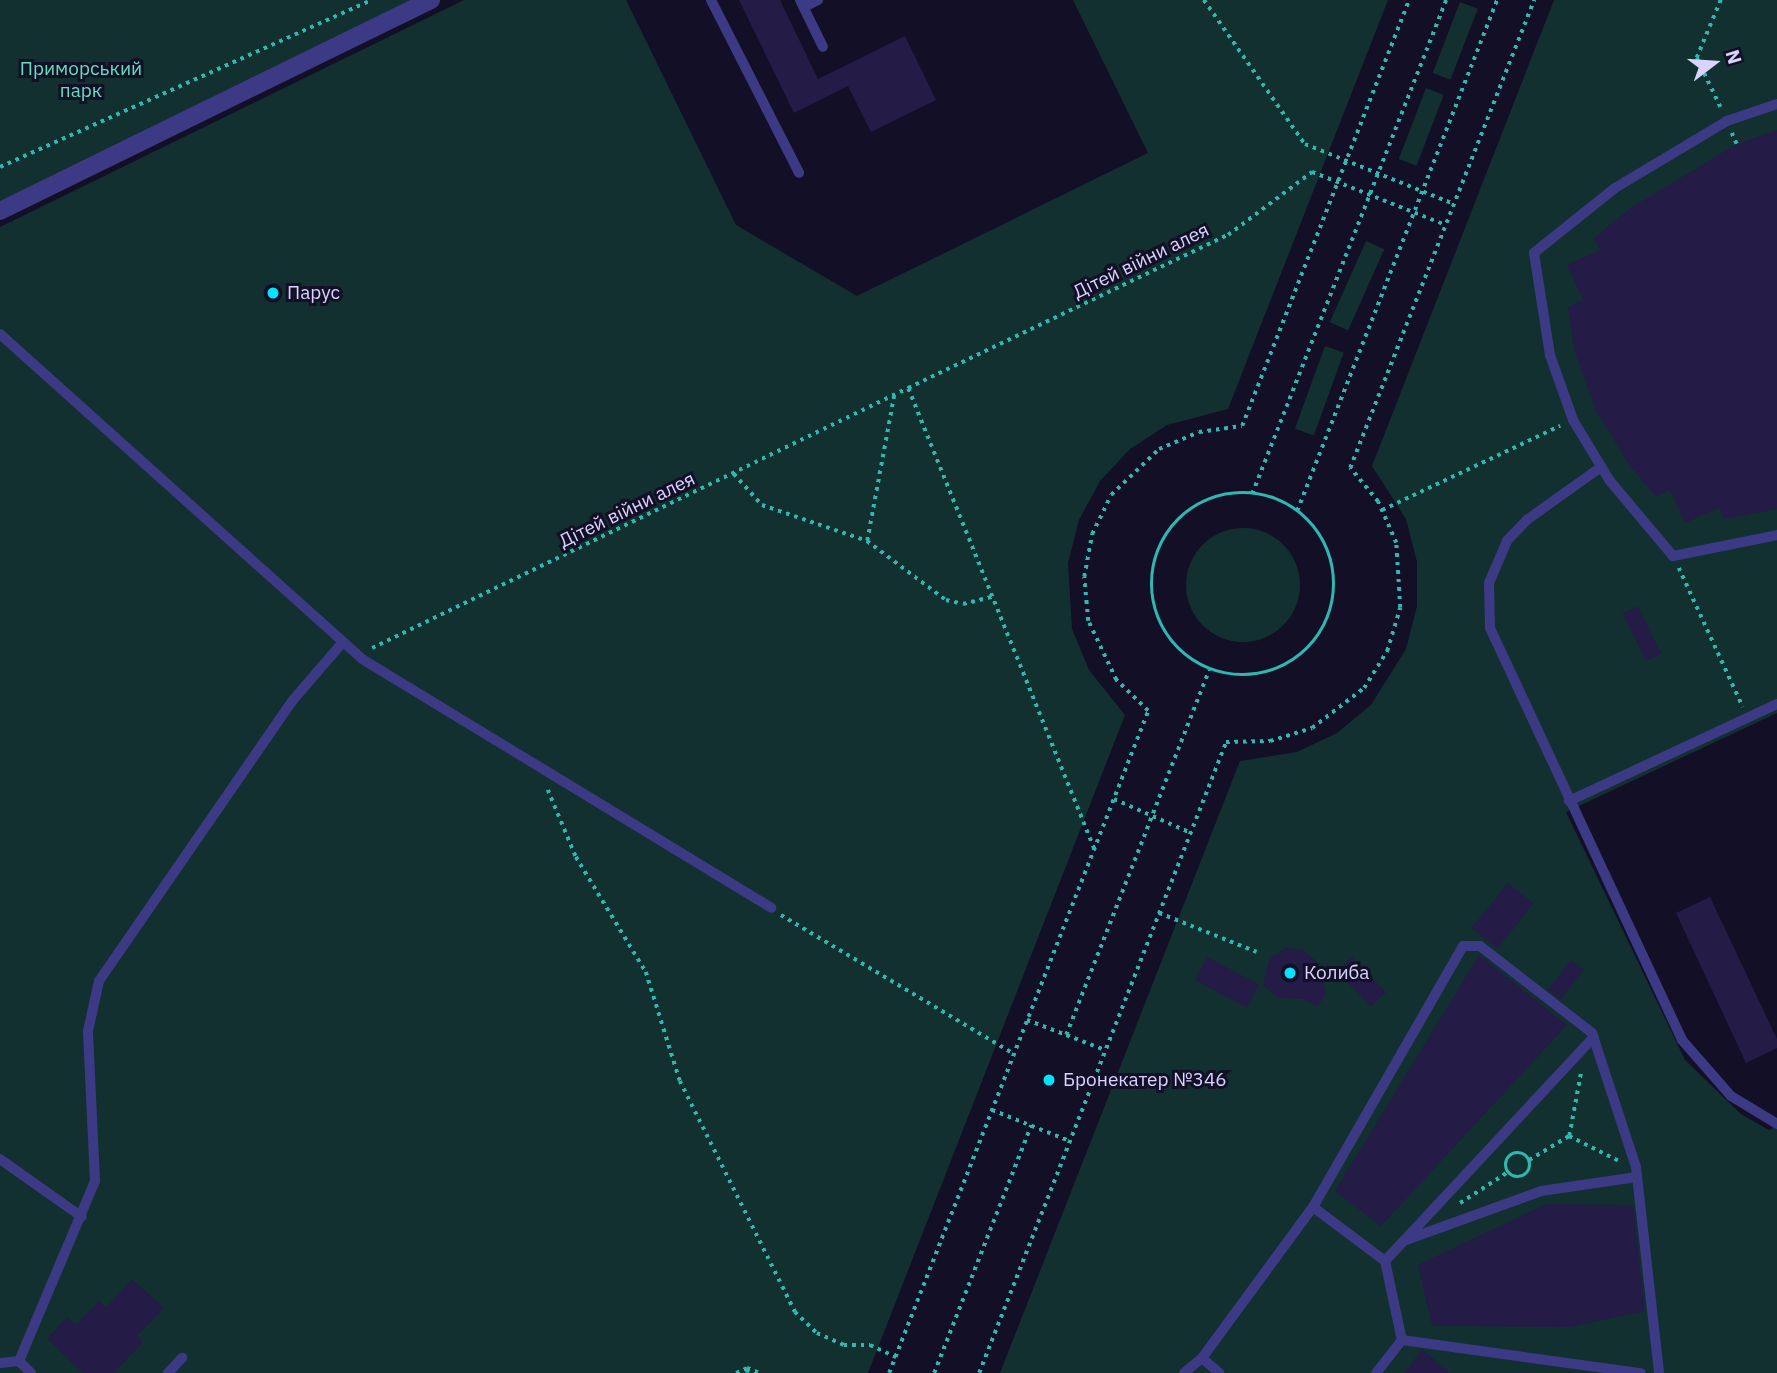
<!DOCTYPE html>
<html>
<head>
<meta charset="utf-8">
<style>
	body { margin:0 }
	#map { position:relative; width:1777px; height:1373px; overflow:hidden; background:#130f26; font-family:"IBM Plex Sans",sans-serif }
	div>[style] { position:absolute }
	.green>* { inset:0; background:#12302f; transform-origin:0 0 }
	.round { border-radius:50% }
	.building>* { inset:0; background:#241b47; transform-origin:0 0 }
	.path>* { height:3.5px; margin-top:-1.75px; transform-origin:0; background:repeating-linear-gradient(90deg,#2fb8b0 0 3.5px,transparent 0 8.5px) }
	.path>.ring { margin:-1.75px; padding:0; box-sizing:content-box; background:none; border:3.5px solid #2fb8b0; border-radius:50% }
	.lane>* { height:10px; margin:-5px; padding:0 5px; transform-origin:5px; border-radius:5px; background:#3d3a85 }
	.street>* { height:18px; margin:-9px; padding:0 9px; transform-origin:9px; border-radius:9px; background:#3d3a85 }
	.dots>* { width:19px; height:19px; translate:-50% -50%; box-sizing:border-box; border:4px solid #130f26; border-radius:50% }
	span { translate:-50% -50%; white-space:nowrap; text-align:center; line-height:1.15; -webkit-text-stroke:6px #130f26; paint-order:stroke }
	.park-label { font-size:19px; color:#5fe0c0 }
	.street-label { font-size:19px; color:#d9d4ff }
	.poi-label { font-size:19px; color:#d9d4ff }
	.left { translate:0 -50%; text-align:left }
	.north { position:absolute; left:1679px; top:28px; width:70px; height:70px; -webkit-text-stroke:5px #130f26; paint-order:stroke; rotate:73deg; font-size:19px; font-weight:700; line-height:28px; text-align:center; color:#d9d4ff }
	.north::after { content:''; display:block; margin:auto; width:24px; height:32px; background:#d9d4ff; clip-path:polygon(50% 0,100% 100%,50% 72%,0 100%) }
</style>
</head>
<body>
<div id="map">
	<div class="green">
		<i style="clip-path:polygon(0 0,426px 0,0 209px)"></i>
		<i style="clip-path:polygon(464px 0,626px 0,736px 225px,857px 296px,1148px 153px,1073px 0,1388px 0,1228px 409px,1167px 425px,1130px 449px,1100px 481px,1079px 520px,1068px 563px,1072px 629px,1089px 670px,1125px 715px,868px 1373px,0 1373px,0 227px)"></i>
		<i style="clip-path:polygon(1554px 0,1777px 0,1777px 713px,1566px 812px,1685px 1060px,1741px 1114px,1769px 1130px,1777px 1126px,1777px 1373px,1000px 1373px,1240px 761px,1297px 752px,1337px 733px,1371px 705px,1406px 649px,1417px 606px,1417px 562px,1406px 519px,1372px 466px)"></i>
		<i style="left:1460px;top:2px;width:19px;height:76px;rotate:21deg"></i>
		<i style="left:1426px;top:88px;width:19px;height:76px;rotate:21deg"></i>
		<i style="left:1366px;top:241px;width:20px;height:89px;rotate:24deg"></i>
		<i style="left:1325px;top:346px;width:20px;height:88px;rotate:20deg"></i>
		<i class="round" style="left:1186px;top:528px;width:114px;height:114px"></i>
	</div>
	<div class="building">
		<i style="clip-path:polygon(739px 0,780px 0,818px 79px,905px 36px,936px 100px,871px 132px,848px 86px,794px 113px)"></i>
		<i style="clip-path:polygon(1777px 130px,1777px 509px,1724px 519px,1719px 508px,1685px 523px,1670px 490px,1656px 497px,1630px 466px,1595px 409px,1574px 349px,1568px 307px,1583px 300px,1567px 265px,1600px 250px,1594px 238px,1629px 209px,1737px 144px)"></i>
		<i style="left:1638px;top:606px;width:53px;height:17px;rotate:64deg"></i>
		<i style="left:1508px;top:883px;width:33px;height:58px;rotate:39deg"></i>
		<i style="clip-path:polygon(1710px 897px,1777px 1039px,1777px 1048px,1746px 1063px,1676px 913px)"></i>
		<i style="clip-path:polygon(1285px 948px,1302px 949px,1316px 961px,1326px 991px,1318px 1007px,1303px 999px,1277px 998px,1263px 985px,1270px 958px)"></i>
		<i style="clip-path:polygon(1479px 955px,1567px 1025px,1381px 1226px,1335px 1191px)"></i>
		<i style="left:1207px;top:957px;width:59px;height:26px;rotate:28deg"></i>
		<i style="left:1352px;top:957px;width:49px;height:21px;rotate:46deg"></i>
		<i style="left:1571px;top:960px;width:16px;height:38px;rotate:38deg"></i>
		<i style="clip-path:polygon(1546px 1204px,1633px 1205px,1645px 1311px,1570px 1327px,1432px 1326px,1418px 1265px)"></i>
		<i style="clip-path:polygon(132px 1279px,164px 1308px,137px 1336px,143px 1342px,114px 1373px,83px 1373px,47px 1339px,67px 1317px,76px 1325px,99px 1301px,106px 1307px)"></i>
		<i style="clip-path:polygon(1421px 1350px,1423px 1350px,1450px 1373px,1405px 1373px)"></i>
	</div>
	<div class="path">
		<i style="left:1204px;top:0;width:176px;rotate:55deg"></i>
		<i style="left:1305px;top:144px;width:161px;rotate:21.9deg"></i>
		<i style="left:1721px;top:0;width:63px;rotate:112.5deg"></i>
		<i style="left:1697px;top:58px;width:58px;rotate:64.3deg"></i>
		<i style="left:1732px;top:133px;width:12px;rotate:66deg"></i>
		<i style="left:0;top:167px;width:408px;rotate:-24.2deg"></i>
		<i style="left:734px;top:474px;width:42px;rotate:47.9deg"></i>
		<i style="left:762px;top:505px;width:111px;rotate:18.9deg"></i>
		<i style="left:867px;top:541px;width:99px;rotate:36.8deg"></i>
		<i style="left:946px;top:600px;width:17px;rotate:13deg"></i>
		<i style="left:963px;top:604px;width:32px;rotate:-14deg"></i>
		<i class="ring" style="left:1152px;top:493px;width:178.5px;height:178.5px"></i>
		<i style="left:1252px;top:494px;width:531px;rotate:-68.56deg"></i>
		<i style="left:1382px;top:510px;width:197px;rotate:-25.3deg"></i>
		<i style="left:1297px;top:511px;width:549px;rotate:-68.63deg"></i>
		<i style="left:867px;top:541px;width:148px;rotate:-79.5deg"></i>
		<i style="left:1679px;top:568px;width:153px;rotate:65.3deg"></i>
		<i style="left:372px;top:648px;width:596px;rotate:-25.88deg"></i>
		<i style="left:548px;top:790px;width:73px;rotate:67.3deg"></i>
		<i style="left:576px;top:857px;width:135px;rotate:58.7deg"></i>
		<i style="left:646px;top:972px;width:114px;rotate:72.7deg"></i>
		<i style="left:680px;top:1081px;width:258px;rotate:63.5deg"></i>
		<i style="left:795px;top:1312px;width:30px;rotate:44deg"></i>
		<i style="left:817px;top:1333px;width:30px;rotate:24deg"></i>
		<i style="left:844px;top:1345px;width:26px"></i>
		<i style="left:870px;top:1345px;width:29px;rotate:25deg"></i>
		<i style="left:1114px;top:799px;width:84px;rotate:23.8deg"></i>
		<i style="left:1094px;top:849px;width:497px;rotate:-112deg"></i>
		<i style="left:908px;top:388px;width:355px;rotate:-25.6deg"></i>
		<i style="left:1228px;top:235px;width:105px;rotate:-36.9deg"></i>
		<i style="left:1312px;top:172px;width:144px;rotate:21.6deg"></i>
		<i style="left:1159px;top:913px;width:105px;rotate:21.7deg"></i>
		<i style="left:781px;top:915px;width:271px;rotate:30.8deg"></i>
		<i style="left:1027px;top:1020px;width:84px;rotate:21deg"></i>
		<i style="left:1066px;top:1035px;width:392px;rotate:-68.6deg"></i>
		<i style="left:992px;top:1110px;width:84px;rotate:21.7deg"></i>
		<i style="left:1569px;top:1136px;width:65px;rotate:-79.4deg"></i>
		<i class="ring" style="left:1506px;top:1153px;width:20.5px;height:20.5px"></i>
		<i style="left:1529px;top:1160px;width:47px;rotate:-31deg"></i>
		<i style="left:1569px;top:1136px;width:56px;rotate:26.6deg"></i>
		<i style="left:1460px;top:1203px;width:57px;rotate:-32.9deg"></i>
		<i style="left:736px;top:1373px;width:12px;rotate:-24deg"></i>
		<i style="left:747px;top:1373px;width:5px;rotate:-90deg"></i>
		<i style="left:747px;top:1368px;width:14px;rotate:21deg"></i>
		<i style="left:889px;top:1373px;width:711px;rotate:-68.63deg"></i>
		<i style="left:1148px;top:711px;width:45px;rotate:-135.9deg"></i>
		<i style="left:1116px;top:680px;width:65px;rotate:-115.4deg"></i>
		<i style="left:1088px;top:621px;width:44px;rotate:-95.2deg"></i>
		<i style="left:1084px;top:577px;width:44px;rotate:-79.5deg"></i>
		<i style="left:1092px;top:534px;width:43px;rotate:-64deg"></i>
		<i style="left:1111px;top:495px;width:66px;rotate:-43.8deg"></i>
		<i style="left:1159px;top:449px;width:43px;rotate:-23deg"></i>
		<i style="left:1199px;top:432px;width:43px;rotate:-7.9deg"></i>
		<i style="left:1242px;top:426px;width:458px;rotate:-68.6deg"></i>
		<i style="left:934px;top:1373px;width:266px;rotate:-68.6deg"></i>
		<i style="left:979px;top:1373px;width:678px;rotate:-68.62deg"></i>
		<i style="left:1226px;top:742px;width:44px;rotate:-1.3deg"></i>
		<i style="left:1270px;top:741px;width:44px;rotate:-17.2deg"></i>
		<i style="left:1312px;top:728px;width:66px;rotate:-37.6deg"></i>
		<i style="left:1364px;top:688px;width:44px;rotate:-58.1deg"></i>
		<i style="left:1387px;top:651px;width:45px;rotate:-73.2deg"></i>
		<i style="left:1400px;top:608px;width:65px;rotate:-93.5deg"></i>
		<i style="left:1396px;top:543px;width:45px;rotate:-113.7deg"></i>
		<i style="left:1378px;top:502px;width:44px;rotate:-129.5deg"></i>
		<i style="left:1350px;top:468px;width:503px;rotate:-68.54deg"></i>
	</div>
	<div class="lane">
		<i style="left:711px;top:0;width:194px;rotate:63deg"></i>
		<i style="left:800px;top:0;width:52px;rotate:63.9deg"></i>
		<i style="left:804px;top:7px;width:16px;rotate:-27deg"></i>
		<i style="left:1777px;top:104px;width:53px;rotate:161.2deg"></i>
		<i style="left:1727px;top:121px;width:131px;rotate:149.1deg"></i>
		<i style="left:1615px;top:188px;width:104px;rotate:141.3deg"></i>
		<i style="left:1534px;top:253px;width:103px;rotate:81.1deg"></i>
		<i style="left:1550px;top:355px;width:69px;rotate:70.5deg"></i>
		<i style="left:1573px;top:420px;width:71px;rotate:58.8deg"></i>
		<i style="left:1610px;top:481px;width:98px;rotate:50deg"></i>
		<i style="left:1673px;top:556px;width:106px;rotate:-11.4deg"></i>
		<i style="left:0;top:334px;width:486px;rotate:41.9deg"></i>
		<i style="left:362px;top:659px;width:479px;rotate:31.3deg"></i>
		<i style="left:1601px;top:467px;width:90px;rotate:144.5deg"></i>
		<i style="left:1528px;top:519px;width:30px;rotate:134deg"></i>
		<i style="left:1507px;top:541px;width:46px;rotate:113.2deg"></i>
		<i style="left:1489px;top:583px;width:45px;rotate:88.7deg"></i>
		<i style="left:1490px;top:628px;width:455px;rotate:65deg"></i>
		<i style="left:1682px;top:1040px;width:74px;rotate:48.8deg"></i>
		<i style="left:1731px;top:1096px;width:54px;rotate:31.3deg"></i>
		<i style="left:1569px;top:801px;width:230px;rotate:-25deg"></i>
		<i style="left:0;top:1159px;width:100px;rotate:35.3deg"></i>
		<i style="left:1313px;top:1207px;width:90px;rotate:36.9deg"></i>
		<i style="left:1385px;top:1261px;width:81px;rotate:77.9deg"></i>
		<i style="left:1402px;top:1340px;width:42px;rotate:128.2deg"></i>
		<i style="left:1406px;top:1240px;width:144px;rotate:-19.9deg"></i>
		<i style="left:1541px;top:1191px;width:97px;rotate:-8.3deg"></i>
		<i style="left:1385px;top:1261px;width:306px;rotate:-47deg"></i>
		<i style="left:1402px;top:1340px;width:241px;rotate:7.9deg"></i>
		<i style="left:1202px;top:1358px;width:23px;rotate:41deg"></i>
		<i style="left:19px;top:1361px;width:195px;rotate:-67.1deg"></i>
		<i style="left:95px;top:1181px;width:150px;rotate:-92.7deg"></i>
		<i style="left:88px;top:1031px;width:51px;rotate:-77.6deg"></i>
		<i style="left:99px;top:981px;width:341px;rotate:-55.4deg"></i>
		<i style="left:293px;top:700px;width:75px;rotate:-49.3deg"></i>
		<i style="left:19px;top:1361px;width:17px;rotate:45deg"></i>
		<i style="left:0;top:1363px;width:19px;rotate:-6deg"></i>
		<i style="left:168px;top:1373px;width:21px;rotate:-47deg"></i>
		<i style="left:1184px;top:1373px;width:23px;rotate:-40deg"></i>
		<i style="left:1202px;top:1358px;width:187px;rotate:-53.7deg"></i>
		<i style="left:1313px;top:1207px;width:301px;rotate:-60.1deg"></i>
		<i style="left:1463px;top:946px;width:17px"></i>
		<i style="left:1480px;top:946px;width:142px;rotate:37.8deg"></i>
		<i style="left:1592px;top:1033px;width:141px;rotate:71.8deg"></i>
		<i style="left:1636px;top:1167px;width:207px;rotate:83.6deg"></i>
	</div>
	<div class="street">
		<i style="left:0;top:211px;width:480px;rotate:-26.1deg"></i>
	</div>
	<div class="dots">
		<i style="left:273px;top:293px;background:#00e5ff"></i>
		<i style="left:1290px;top:973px;background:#00e5ff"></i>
		<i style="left:1049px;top:1080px;background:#00e5ff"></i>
	</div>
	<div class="park-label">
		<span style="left:81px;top:80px">Приморський<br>парк</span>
	</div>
	<div class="street-label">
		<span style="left:1141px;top:261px;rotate:-26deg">Дітей війни алея</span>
		<span style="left:627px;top:510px;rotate:-26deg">Дітей війни алея</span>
	</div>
	<div class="poi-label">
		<span class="left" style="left:287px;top:293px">Парус</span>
		<span class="left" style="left:1304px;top:973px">Колиба</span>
		<span class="left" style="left:1063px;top:1080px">Бронекатер №346</span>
	</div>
	<div class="north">N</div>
</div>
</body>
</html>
